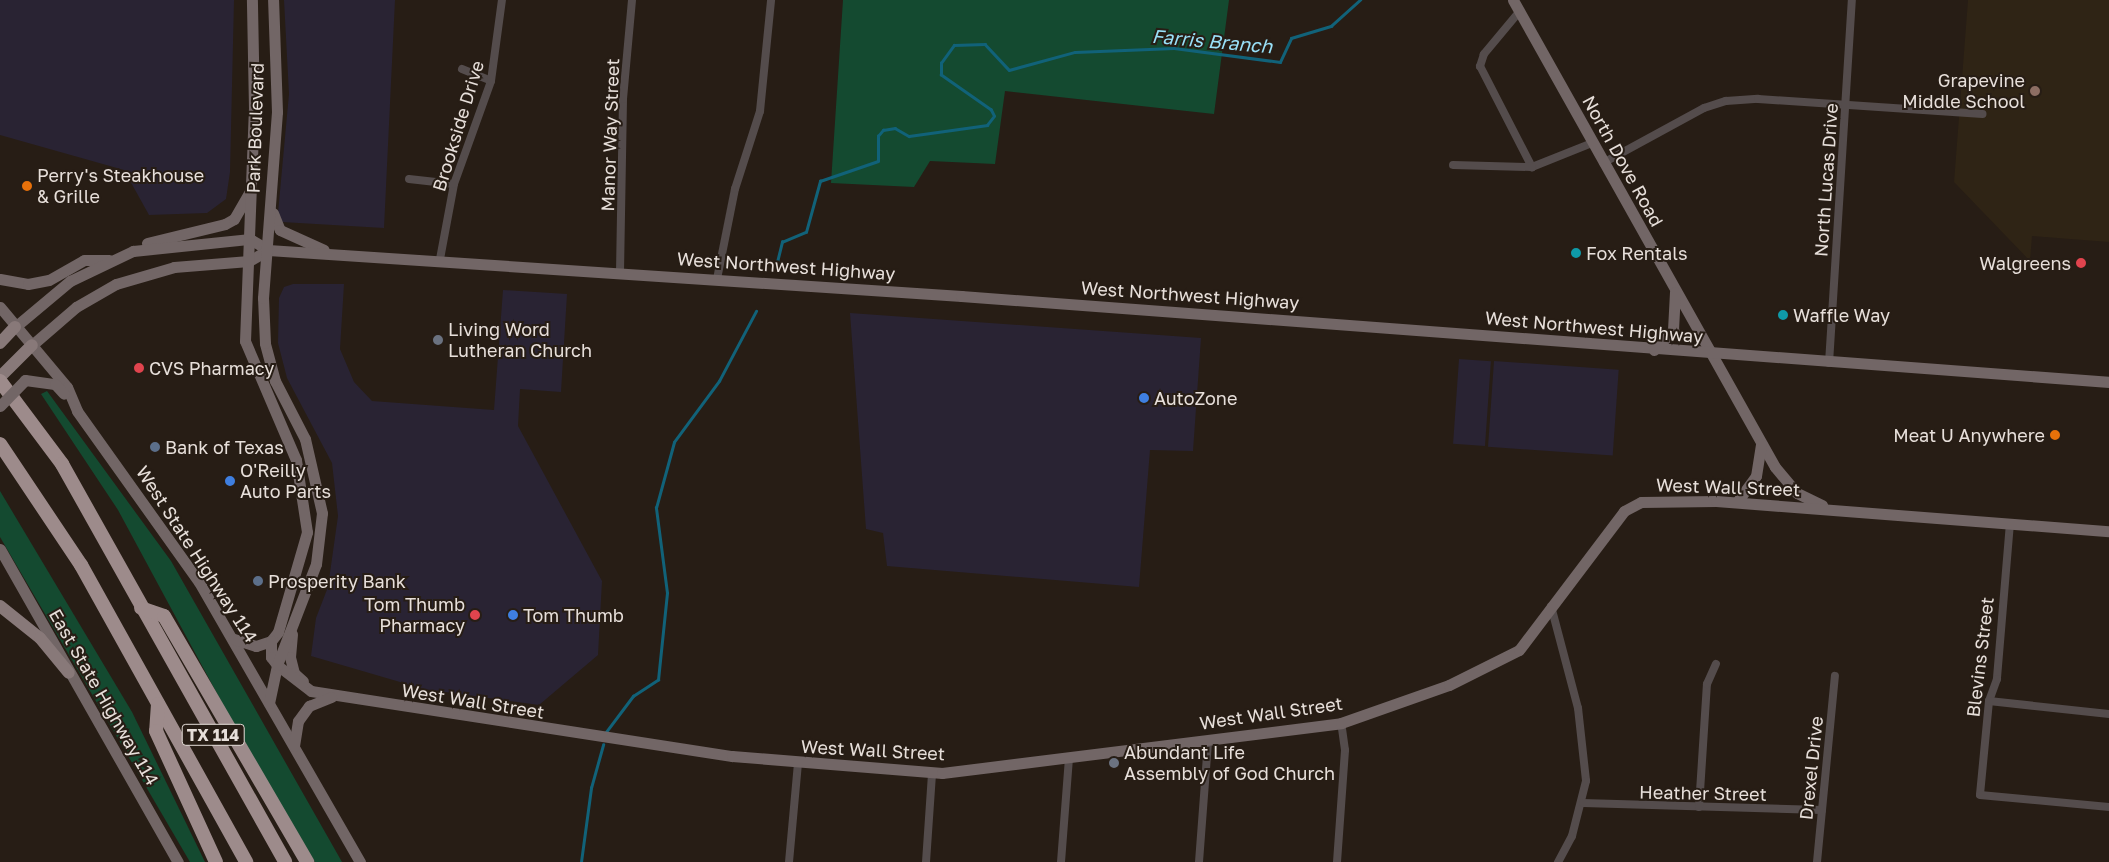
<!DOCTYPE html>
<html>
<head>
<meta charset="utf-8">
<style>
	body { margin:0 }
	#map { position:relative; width:2109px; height:862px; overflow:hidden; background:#271d15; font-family:"Golos Text",sans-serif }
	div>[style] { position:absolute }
	.commercial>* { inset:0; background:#292333; transform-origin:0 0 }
	.education>* { inset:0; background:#2f2415 }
	.green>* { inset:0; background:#144a30 }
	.stream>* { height:2.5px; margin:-1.25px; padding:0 1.25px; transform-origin:1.25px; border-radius:1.25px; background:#116279 }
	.street>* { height:8px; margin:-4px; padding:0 4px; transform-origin:4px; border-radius:4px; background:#544c4c }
	.secondary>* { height:11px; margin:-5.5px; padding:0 5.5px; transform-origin:5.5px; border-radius:5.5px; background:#726666 }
	.primary>* { height:12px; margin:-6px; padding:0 6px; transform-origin:6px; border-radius:6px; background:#887979 }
	.highway>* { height:14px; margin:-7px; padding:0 7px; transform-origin:7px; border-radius:7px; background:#9d8b8b }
	.secondary-bridge>* { height:11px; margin:-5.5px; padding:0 5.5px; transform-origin:5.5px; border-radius:5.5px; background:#726666 }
	.dots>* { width:14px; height:14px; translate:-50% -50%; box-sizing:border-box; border:2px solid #271d15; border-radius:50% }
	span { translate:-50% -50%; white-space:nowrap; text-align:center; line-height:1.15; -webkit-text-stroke:4px #271d15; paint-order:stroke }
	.shield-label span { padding:1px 4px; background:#271d15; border:1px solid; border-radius:4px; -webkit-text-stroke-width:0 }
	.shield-label { font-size:16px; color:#e7dfda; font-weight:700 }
	.poi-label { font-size:18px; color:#e7dfda }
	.right { translate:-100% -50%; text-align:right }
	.left { translate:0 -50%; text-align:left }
	.street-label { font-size:18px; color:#e7dfda }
	.water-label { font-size:19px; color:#99e0f8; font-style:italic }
</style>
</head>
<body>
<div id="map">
	<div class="commercial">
		<i style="clip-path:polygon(0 0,234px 0,230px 172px,226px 199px,207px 213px,149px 215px,124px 170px,0 135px)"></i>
		<i style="clip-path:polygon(284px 0,395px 0,384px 228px,282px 222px,278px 213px,289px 94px)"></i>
		<i style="clip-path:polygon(293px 284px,344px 284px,340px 349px,354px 382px,372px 401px,494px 410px,503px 290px,567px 294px,561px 392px,520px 389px,518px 426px,602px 581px,598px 655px,539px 705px,424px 689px,311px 656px,316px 618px,328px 587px,338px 516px,332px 463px,287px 378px,278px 343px,279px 298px,284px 287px)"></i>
		<i style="clip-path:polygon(850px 313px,1201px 338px,1193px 451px,1150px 450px,1139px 587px,887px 566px,883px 533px,866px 529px)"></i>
		<i style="left:1459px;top:359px;width:32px;height:85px;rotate:4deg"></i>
		<i style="left:1494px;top:361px;width:125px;height:86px;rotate:4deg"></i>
	</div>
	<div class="education">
		<i style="clip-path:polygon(1968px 0,2109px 0,2109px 242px,2032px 236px,2030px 261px,1954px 182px)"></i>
	</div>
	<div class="green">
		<i style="clip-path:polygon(843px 0,1229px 0,1214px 114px,1005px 91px,995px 164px,930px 161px,914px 187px,831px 183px)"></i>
		<i style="clip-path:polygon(47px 391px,171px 561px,342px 862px,315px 862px,234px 725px,118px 510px,41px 394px)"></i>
		<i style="clip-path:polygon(0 491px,132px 712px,205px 862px,190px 862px,0 537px)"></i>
	</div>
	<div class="stream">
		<i style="left:777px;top:262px;width:21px;rotate:-76deg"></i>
		<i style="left:782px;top:242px;width:26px;rotate:-23deg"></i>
		<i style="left:806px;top:232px;width:53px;rotate:-74.6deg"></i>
		<i style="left:820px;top:181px;width:61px;rotate:-19deg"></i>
		<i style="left:878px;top:161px;width:25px;rotate:-90deg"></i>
		<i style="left:878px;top:136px;width:8px;rotate:-50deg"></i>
		<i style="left:883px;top:130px;width:12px;rotate:-9deg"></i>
		<i style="left:895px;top:128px;width:16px;rotate:30deg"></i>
		<i style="left:909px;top:136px;width:79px;rotate:-8deg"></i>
		<i style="left:987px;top:125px;width:11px;rotate:-52deg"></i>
		<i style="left:994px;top:116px;width:7px;rotate:-117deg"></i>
		<i style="left:991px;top:110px;width:61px;rotate:-145deg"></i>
		<i style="left:941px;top:75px;width:12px;rotate:-90deg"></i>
		<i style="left:941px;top:63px;width:22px;rotate:-54deg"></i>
		<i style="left:954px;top:45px;width:31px;rotate:-2deg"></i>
		<i style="left:985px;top:44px;width:35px;rotate:47deg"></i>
		<i style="left:1009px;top:70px;width:68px;rotate:-15.3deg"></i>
		<i style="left:1075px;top:52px;width:99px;rotate:-2.3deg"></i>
		<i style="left:1174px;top:48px;width:107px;rotate:7.5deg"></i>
		<i style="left:1280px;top:62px;width:26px;rotate:-65deg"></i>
		<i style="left:1291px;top:38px;width:42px;rotate:-16.7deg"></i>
		<i style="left:1331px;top:26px;width:39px;rotate:-42deg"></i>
		<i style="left:606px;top:732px;width:45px;rotate:-53.1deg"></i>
		<i style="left:633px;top:696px;width:30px;rotate:-33deg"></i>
		<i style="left:658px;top:680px;width:87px;rotate:-84.1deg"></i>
		<i style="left:667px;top:593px;width:86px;rotate:-97.4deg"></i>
		<i style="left:656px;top:508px;width:68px;rotate:-74.7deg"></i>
		<i style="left:674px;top:442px;width:76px;rotate:-53.6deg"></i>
		<i style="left:719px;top:381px;width:79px;rotate:-62.1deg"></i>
		<i style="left:581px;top:862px;width:75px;rotate:-82.3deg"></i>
		<i style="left:591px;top:788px;width:45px;rotate:-74.4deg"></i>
	</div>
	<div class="street">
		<i style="left:1519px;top:12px;width:55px;rotate:129.8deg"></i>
		<i style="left:1484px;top:54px;width:13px;rotate:108deg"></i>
		<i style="left:1480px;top:66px;width:114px;rotate:62.8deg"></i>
		<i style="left:1532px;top:167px;width:65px;rotate:-21.8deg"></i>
		<i style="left:462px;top:69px;width:31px;rotate:22deg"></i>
		<i style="left:1603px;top:163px;width:115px;rotate:-28.6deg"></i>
		<i style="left:1704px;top:108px;width:23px;rotate:-18deg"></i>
		<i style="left:1726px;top:101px;width:32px;rotate:-4deg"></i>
		<i style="left:1758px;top:99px;width:225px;rotate:3.8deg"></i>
		<i style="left:1453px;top:165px;width:79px;rotate:1.5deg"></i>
		<i style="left:409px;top:179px;width:45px;rotate:6.3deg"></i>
		<i style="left:440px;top:259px;width:76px;rotate:-79.4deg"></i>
		<i style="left:454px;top:184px;width:109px;rotate:-70.2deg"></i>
		<i style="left:491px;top:81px;width:82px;rotate:-82.3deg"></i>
		<i style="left:620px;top:272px;width:173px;rotate:-89deg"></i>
		<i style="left:623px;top:99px;width:99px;rotate:-84.8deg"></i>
		<i style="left:717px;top:279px;width:92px;rotate:-78.7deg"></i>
		<i style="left:735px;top:189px;width:82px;rotate:-72.2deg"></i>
		<i style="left:760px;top:111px;width:112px;rotate:-84.3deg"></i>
		<i style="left:1829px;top:363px;width:364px;rotate:-86.4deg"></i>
		<i style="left:2010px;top:523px;width:157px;rotate:94.8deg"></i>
		<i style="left:1997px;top:679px;width:23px;rotate:110deg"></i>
		<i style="left:1989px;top:701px;width:94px;rotate:95.5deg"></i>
		<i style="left:1980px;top:795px;width:130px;rotate:5.3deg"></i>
		<i style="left:1551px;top:606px;width:106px;rotate:75.2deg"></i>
		<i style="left:1578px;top:708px;width:73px;rotate:83.7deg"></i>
		<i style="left:1586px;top:781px;width:57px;rotate:104.3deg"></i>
		<i style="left:1572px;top:836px;width:30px;rotate:118deg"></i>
		<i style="left:1989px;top:701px;width:121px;rotate:6.2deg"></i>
		<i style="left:1583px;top:803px;width:239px;rotate:1.7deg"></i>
		<i style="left:1699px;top:807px;width:123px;rotate:-86.3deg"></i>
		<i style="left:1707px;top:684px;width:22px;rotate:-66deg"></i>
		<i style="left:789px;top:862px;width:98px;rotate:-84.8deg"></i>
		<i style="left:926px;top:862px;width:89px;rotate:-86.1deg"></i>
		<i style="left:1061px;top:862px;width:103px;rotate:-85.6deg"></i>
		<i style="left:1199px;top:862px;width:121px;rotate:-85.7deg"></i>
		<i style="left:1337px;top:862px;width:112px;rotate:-85.9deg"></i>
		<i style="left:1345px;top:750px;width:27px;rotate:-98deg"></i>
		<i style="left:1817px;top:862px;width:187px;rotate:-84.5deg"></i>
	</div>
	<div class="secondary">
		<i style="left:1513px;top:0;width:535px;rotate:60.71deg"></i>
		<i style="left:1775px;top:467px;width:34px;rotate:50deg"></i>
		<i style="left:1797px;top:493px;width:28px;rotate:26deg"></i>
		<i style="left:273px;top:213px;width:18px;rotate:68deg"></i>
		<i style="left:280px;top:230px;width:48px;rotate:24.4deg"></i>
		<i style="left:147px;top:243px;width:80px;rotate:-13.7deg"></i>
		<i style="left:225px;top:224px;width:10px;rotate:-29deg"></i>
		<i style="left:234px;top:219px;width:32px;rotate:-60deg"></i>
		<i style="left:0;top:279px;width:28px;rotate:10deg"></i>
		<i style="left:28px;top:284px;width:21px;rotate:-11deg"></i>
		<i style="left:49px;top:280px;width:40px;rotate:-29.7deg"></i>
		<i style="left:84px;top:260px;width:25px"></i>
		<i style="left:0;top:307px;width:104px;rotate:50.1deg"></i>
		<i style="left:67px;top:387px;width:26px;rotate:67deg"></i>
		<i style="left:77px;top:411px;width:210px;rotate:54.5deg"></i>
		<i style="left:199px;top:582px;width:323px;rotate:60.1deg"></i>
		<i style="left:15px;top:327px;width:72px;rotate:-39.9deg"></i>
		<i style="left:70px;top:281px;width:70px;rotate:-25.5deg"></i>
		<i style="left:133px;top:251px;width:118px;rotate:-5.9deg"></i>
		<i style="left:250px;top:239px;width:21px;rotate:31deg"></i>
		<i style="left:268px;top:250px;width:695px;rotate:3.8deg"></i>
		<i style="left:961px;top:296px;width:1151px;rotate:4.28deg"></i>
		<i style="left:32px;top:345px;width:58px;rotate:-40.8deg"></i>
		<i style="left:76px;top:307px;width:46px;rotate:-29.9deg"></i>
		<i style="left:116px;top:284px;width:60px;rotate:-16.3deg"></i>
		<i style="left:174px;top:267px;width:75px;rotate:-4.6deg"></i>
		<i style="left:249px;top:261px;width:22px;rotate:-30deg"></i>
		<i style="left:1654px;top:350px;width:28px;rotate:-46deg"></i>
		<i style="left:1673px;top:330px;width:38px;rotate:-87deg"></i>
		<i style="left:25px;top:380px;width:30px;rotate:8deg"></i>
		<i style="left:55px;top:384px;width:13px;rotate:48deg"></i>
		<i style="left:1737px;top:502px;width:32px;rotate:-54deg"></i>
		<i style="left:1756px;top:476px;width:32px;rotate:-81deg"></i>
		<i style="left:0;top:549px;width:360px;rotate:60.4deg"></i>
		<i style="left:292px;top:634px;width:23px;rotate:95deg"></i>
		<i style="left:290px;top:657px;width:16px;rotate:76deg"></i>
		<i style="left:294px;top:673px;width:12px;rotate:42deg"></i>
		<i style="left:234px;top:639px;width:23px;rotate:18deg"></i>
		<i style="left:256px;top:646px;width:16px;rotate:-18deg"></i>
		<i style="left:271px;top:641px;width:11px;rotate:-52deg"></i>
		<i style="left:278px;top:632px;width:104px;rotate:-73.8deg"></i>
		<i style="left:307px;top:532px;width:73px;rotate:-98.7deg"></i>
		<i style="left:296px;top:460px;width:129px;rotate:-113.2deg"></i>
		<i style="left:245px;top:341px;width:232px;rotate:-87.8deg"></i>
		<i style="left:254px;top:109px;width:109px;rotate:-91.1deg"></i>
		<i style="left:271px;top:641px;width:16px;rotate:90deg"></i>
		<i style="left:271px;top:657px;width:10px;rotate:53deg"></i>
		<i style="left:277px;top:665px;width:43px;rotate:37.4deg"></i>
		<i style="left:311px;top:691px;width:426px;rotate:8.8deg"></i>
		<i style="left:732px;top:756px;width:211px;rotate:4.6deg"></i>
		<i style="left:942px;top:773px;width:402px;rotate:-7.1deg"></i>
		<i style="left:1341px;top:723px;width:114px;rotate:-19.4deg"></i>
		<i style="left:1449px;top:685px;width:78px;rotate:-26.6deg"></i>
		<i style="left:1519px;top:650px;width:174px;rotate:-52.9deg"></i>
		<i style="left:1624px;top:511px;width:19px;rotate:-28deg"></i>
		<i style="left:1641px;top:502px;width:75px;rotate:-0.8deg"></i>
		<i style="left:1716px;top:501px;width:394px;rotate:4.4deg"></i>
		<i style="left:269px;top:703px;width:39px;rotate:-78deg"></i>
		<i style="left:277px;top:665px;width:108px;rotate:-68.9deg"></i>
		<i style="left:316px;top:564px;width:51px;rotate:-83.3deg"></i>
		<i style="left:322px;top:513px;width:76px;rotate:-102.9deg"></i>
		<i style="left:305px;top:439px;width:65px;rotate:-117.3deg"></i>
		<i style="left:275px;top:381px;width:39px;rotate:-105deg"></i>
		<i style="left:265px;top:343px;width:45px;rotate:-92.5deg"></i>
		<i style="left:263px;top:298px;width:187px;rotate:-85.7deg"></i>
		<i style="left:277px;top:112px;width:112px;rotate:-92deg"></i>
		<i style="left:294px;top:746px;width:25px;rotate:-81deg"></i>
		<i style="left:298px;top:721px;width:19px;rotate:-54deg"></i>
		<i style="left:309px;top:706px;width:24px;rotate:-22deg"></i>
	</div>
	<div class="primary">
		<i style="left:0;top:343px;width:22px;rotate:-47deg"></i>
		<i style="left:0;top:377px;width:45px;rotate:-45deg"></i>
		<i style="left:0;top:606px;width:51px;rotate:38.7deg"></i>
		<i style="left:40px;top:638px;width:45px;rotate:50.4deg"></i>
	</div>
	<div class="highway">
		<i style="left:0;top:381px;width:104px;rotate:53.2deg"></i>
		<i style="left:62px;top:464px;width:456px;rotate:60.7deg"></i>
		<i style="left:0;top:444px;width:146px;rotate:56.2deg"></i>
		<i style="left:81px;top:565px;width:340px;rotate:60.9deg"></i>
		<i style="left:141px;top:608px;width:24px;rotate:19deg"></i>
		<i style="left:164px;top:616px;width:285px;rotate:59.8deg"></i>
		<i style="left:158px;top:704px;width:27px;rotate:94deg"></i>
		<i style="left:156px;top:731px;width:144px;rotate:65.4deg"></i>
	</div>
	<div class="secondary-bridge">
		<i style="left:0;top:406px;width:36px;rotate:-46deg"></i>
	</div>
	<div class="dots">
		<i style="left:2035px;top:91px;background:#8d6e63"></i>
		<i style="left:27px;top:186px;background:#e8710a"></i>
		<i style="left:1576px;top:253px;background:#0f9aa8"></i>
		<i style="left:2081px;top:263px;background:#e0444e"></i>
		<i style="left:1783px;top:315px;background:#0f9aa8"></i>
		<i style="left:438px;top:340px;background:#6b7280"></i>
		<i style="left:139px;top:368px;background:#e0444e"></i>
		<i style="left:1144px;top:398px;background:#3f7fe0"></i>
		<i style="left:2055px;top:435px;background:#e8710a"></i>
		<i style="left:155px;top:447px;background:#5c6f8a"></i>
		<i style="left:230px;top:481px;background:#3f7fe0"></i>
		<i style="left:258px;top:581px;background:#5c6f8a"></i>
		<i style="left:475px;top:615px;background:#e0444e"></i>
		<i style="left:513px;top:615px;background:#3f7fe0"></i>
		<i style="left:1114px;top:763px;background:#6b7280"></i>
	</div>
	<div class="shield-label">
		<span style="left:213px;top:735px">TX 114</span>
	</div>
	<div class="poi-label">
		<span class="right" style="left:2025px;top:91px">Grapevine<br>Middle School</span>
		<span class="left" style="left:37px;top:186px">Perry's Steakhouse<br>&amp; Grille</span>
		<span class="left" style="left:1586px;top:253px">Fox Rentals</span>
		<span class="right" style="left:2071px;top:263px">Walgreens</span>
		<span class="left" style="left:1793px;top:315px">Waffle Way</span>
		<span class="left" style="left:448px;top:340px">Living Word<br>Lutheran Church</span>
		<span class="left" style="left:149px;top:368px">CVS Pharmacy</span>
		<span class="left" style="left:1154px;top:398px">AutoZone</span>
		<span class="right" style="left:2045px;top:435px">Meat U Anywhere</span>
		<span class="left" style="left:165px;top:447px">Bank of Texas</span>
		<span class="left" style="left:240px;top:481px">O'Reilly<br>Auto Parts</span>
		<span class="left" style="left:268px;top:581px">Prosperity Bank</span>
		<span class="right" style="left:465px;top:615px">Tom Thumb<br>Pharmacy</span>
		<span class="left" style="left:523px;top:615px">Tom Thumb</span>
		<span class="left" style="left:1124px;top:763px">Abundant Life<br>Assembly of God Church</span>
	</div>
	<div class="street-label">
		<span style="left:458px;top:126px;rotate:-73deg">Brookside Drive</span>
		<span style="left:255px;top:128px;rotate:-88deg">Park Boulevard</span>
		<span style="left:610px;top:135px;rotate:-88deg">Manor Way Street</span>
		<span style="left:1623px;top:161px;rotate:61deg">North Dove Road</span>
		<span style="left:1826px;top:180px;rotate:-86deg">North Lucas Drive</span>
		<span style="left:786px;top:266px;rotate:4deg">West Northwest Highway</span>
		<span style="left:1190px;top:295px;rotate:4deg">West Northwest Highway</span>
		<span style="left:1594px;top:327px;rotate:5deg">West Northwest Highway</span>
		<span style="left:1728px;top:487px;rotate:2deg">West Wall Street</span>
		<span style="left:197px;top:554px;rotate:57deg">West State Highway 114</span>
		<span style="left:1980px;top:657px;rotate:-83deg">Blevins Street</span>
		<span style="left:104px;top:697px;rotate:60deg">East State Highway 114</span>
		<span style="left:473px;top:701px;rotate:9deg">West Wall Street</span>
		<span style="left:1271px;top:713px;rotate:-8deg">West Wall Street</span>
		<span style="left:873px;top:750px;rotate:3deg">West Wall Street</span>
		<span style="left:1811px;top:768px;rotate:-84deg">Drexel Drive</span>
		<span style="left:1703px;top:793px;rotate:1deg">Heather Street</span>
	</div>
	<div class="water-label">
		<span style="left:1212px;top:41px;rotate:5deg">Farris Branch</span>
	</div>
</div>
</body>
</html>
